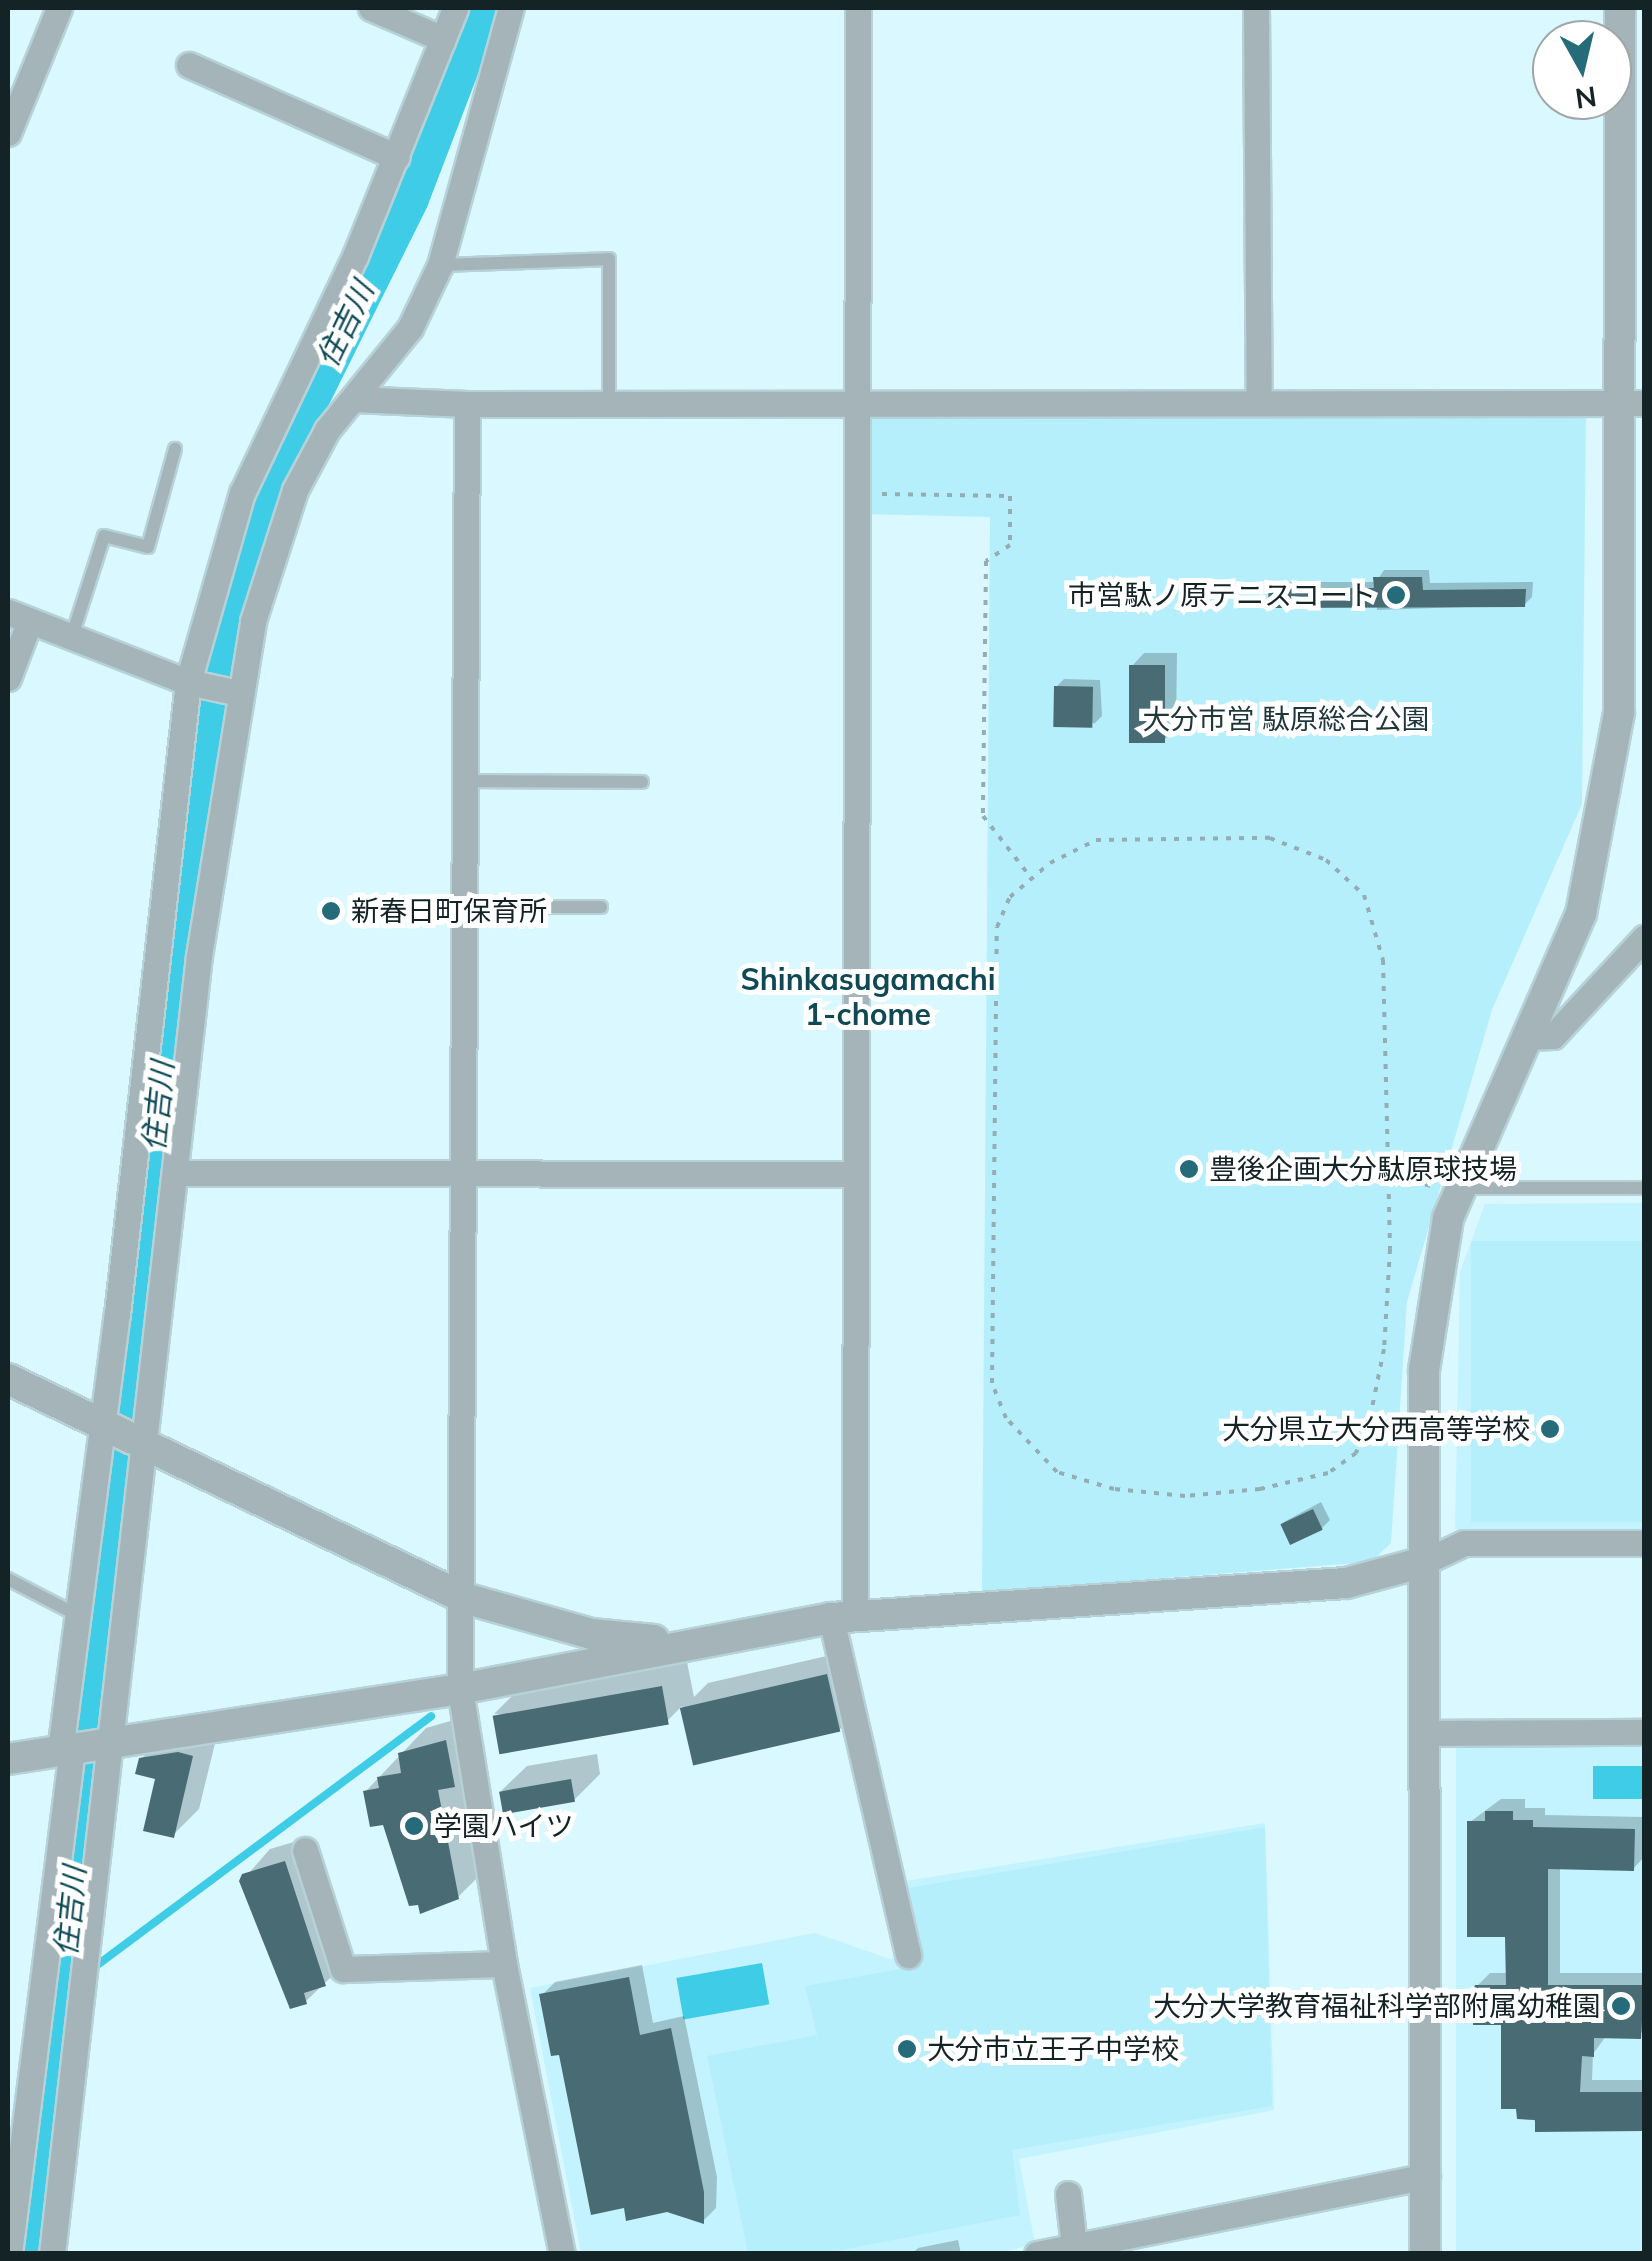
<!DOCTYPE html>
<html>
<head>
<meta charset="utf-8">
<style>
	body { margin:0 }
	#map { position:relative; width:1652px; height:2261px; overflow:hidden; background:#daf8ff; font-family:Mulish,"Noto Sans JP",sans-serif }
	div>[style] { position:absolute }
	.built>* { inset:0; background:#c3f3fe; transform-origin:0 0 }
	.green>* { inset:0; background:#b5effc; transform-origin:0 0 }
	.water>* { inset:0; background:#3ecce6; transform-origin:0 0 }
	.shadow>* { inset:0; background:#0003 }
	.stream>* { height:8px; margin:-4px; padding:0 4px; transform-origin:4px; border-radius:4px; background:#3ecce6 }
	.river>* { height:42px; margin:-21px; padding:0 21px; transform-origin:21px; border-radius:21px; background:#3ecce6 }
	.building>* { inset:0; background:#496b73; transform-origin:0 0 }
	.path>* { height:4px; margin-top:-2px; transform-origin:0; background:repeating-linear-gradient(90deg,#94adb2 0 5px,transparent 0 13px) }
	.roads { filter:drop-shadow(2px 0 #b6d2d8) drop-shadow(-2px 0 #b6d2d8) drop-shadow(0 2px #b6d2d8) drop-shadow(0 -2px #b6d2d8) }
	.service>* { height:12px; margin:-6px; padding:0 6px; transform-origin:6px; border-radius:6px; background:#a4b4b8 }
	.minor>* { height:25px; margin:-12.5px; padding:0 12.5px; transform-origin:12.5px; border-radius:12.5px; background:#a4b4b8 }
	.tertiary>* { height:30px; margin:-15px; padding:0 15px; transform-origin:15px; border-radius:15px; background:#a4b4b8 }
	.dots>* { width:28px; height:28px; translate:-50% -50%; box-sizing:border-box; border:5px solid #fff; border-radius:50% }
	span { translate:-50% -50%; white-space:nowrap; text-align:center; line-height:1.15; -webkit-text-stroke:10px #fff; paint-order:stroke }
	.poi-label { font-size:28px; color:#142326 }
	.right { translate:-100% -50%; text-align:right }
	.left { translate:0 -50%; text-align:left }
	.park-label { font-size:28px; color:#1f363b }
	.water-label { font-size:30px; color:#0d4a55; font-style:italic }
	.neighbourhood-label { font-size:30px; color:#0e4954; font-weight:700 }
	.frame { position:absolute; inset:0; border:10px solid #142326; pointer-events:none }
	.north { position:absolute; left:1532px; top:20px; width:100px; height:100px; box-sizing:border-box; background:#fff; border:2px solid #a1a7a8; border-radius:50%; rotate:172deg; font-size:28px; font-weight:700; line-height:40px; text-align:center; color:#142326 }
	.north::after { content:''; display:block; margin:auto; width:35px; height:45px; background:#256b79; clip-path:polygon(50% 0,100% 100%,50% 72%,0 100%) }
</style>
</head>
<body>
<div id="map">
	<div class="built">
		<i style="clip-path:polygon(1644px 1203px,1644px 1529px,1455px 1529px,1460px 1272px,1485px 1204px)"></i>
		<i style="left:1644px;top:1743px;width:510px;height:188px;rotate:90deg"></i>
		<i style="clip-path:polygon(1265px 1823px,1274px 2110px,1019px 2159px,1035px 2244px,1007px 2251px,581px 2253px,530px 1988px,815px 1933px,890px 1959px,915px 1954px,900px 1882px)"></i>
	</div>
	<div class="green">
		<i style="clip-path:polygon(862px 406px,1586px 410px,1582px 804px,1492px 1010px,1407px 1302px,1391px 1543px,1371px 1562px,982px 1592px,990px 517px,860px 514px)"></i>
		<i style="left:1471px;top:1241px;width:173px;height:281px"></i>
		<i style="clip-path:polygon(1265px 1827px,1272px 2106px,1012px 2150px,1020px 2215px,827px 2253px,748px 2253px,707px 2056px,817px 2035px,805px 1986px,923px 1965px,909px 1888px)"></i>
	</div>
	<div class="water">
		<i style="left:1593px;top:1766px;width:51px;height:33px"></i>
		<i style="left:762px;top:1963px;width:42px;height:87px;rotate:80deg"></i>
	</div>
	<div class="shadow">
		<i style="clip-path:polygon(1384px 570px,1429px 570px,1430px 583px,1533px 582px,1532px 597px,1524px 605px,1377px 610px,1377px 604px,1271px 590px,1279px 582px,1376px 582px)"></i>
		<i style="clip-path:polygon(1144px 653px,1177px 653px,1176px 728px,1163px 741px,1132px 666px)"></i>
		<i style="clip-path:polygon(1064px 679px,1100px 680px,1102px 716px,1094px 724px,1056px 687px)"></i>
		<i style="clip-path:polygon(1321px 1502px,1330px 1520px,1322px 1528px,1282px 1523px)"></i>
		<i style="clip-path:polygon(853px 1650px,865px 1704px,839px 1730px,694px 1761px,682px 1706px,667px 1721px,494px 1714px,520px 1688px,687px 1662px,694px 1697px,708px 1683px)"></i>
		<i style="clip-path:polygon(471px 1715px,484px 1871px,458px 1897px,385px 1822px,366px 1791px,426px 1728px)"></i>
		<i style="clip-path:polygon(218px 1731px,199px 1809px,173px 1835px,158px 1777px,141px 1759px,167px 1733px)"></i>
		<i style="clip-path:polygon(597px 1754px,600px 1774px,574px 1800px,501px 1791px,527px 1766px)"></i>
		<i style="clip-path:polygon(1501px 1799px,1525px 1799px,1525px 1808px,1545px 1808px,1545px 1815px,1644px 1817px,1644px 1857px,1633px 1869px,1560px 1867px,1560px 1973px,1644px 1973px,1644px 2032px,1606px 2036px,1593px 2054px,1592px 2080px,1644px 2080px,1644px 2129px,1537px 2129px,1504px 2023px,1477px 1986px,1490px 1973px,1508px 1973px,1508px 1935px,1470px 1822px)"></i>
		<i style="clip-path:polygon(311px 1837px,351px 1958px,306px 2001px,291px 2006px,242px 1881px,270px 1849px)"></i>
		<i style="clip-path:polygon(642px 1965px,653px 2023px,684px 2016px,717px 2177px,716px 2208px,703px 2221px,561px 2052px,542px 1995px,555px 1982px)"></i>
		<i style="clip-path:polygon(958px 2240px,961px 2254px,912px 2254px,918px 2248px)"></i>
	</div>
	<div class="stream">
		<i style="left:96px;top:1966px;width:418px;rotate:-36.7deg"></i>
		<i style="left:61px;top:1992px;width:11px;rotate:-34deg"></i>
	</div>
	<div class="river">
		<i style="left:32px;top:2254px;width:1420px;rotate:-83.74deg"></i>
		<i style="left:187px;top:842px;width:170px;rotate:-80.2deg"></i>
		<i style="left:216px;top:674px;width:105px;rotate:-76.8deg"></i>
		<i style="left:240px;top:572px;width:140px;rotate:-70deg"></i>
		<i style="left:288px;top:440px;width:270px;rotate:-63.6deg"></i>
		<i style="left:408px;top:198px;width:204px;rotate:-69deg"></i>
	</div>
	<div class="building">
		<i style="clip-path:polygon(1373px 577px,1422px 577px,1423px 590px,1526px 589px,1525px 607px,1269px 608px,1268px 589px,1374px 588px)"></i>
		<i style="left:1129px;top:665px;width:36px;height:78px"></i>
		<i style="left:1054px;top:686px;width:39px;height:41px;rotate:1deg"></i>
		<i style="left:1313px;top:1509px;width:23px;height:36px;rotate:65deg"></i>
		<i style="left:827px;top:1674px;width:59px;height:151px;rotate:77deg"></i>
		<i style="left:662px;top:1686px;width:39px;height:172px;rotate:80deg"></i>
		<i style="clip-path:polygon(446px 1740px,455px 1787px,438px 1790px,459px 1899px,420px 1914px,418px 1905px,409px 1906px,383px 1825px,370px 1827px,363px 1791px,379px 1788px,377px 1777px,401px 1773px,398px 1753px)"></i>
		<i style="clip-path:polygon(178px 1752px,193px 1756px,174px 1838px,143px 1831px,155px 1779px,135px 1774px,139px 1758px)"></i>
		<i style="left:571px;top:1779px;width:23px;height:73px;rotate:80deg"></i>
		<i style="clip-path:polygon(1485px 1811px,1513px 1811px,1513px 1820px,1533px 1820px,1533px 1827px,1635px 1829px,1634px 1871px,1548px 1869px,1548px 1985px,1644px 1985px,1641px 2039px,1594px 2038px,1594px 2057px,1582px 2056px,1580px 2092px,1644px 2092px,1644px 2131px,1535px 2132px,1535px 2120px,1517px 2119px,1516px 2109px,1501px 2109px,1501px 2025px,1473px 2025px,1473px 1991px,1475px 1985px,1506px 1985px,1505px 1937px,1467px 1937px,1467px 1821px,1485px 1821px)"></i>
		<i style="clip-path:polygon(285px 1861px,326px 1986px,304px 1993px,307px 2004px,290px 2009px,239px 1881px,242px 1874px)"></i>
		<i style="clip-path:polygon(629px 1977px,640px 2035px,671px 2028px,704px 2192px,704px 2224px,667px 2212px,626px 2221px,624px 2208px,591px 2215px,559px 2055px,551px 2056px,539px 1994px)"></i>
	</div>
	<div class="path">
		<i style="left:882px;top:494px;width:128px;rotate:0.9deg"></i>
		<i style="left:1010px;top:496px;width:49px;rotate:90deg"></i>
		<i style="left:1010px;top:545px;width:29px;rotate:146deg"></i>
		<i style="left:986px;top:561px;width:255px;rotate:90.7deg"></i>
		<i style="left:983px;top:816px;width:80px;rotate:52.1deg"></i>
		<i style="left:1270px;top:838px;width:60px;rotate:21.4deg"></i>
		<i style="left:1326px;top:860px;width:52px;rotate:42.6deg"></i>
		<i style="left:1364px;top:895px;width:68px;rotate:73.7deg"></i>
		<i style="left:1383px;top:960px;width:289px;rotate:88.6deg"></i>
		<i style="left:1390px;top:1249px;width:100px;rotate:93.4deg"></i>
		<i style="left:1384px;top:1349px;width:65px;rotate:101.5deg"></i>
		<i style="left:1371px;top:1413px;width:43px;rotate:110.6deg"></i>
		<i style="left:1356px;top:1453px;width:34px;rotate:144deg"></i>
		<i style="left:1328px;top:1473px;width:70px;rotate:166.8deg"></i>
		<i style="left:1260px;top:1489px;width:75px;rotate:174.7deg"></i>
		<i style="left:1185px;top:1496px;width:71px;rotate:-174.4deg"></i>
		<i style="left:1114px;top:1489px;width:59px;rotate:-163.4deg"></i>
		<i style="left:1057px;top:1472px;width:74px;rotate:-133.4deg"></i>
		<i style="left:1006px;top:1418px;width:38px;rotate:-112deg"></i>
		<i style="left:992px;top:1383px;width:456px;rotate:-89.4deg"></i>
		<i style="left:997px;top:927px;width:33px;rotate:-67deg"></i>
		<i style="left:1010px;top:897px;width:52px;rotate:-40.4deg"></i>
		<i style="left:1050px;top:863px;width:51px;rotate:-26.6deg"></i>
		<i style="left:1096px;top:840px;width:174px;rotate:-0.7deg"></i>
		<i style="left:1388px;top:1173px;width:45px;rotate:16.8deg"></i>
	</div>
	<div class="roads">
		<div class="service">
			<i style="left:440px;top:265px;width:169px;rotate:-2deg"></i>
			<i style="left:609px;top:259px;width:145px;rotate:90deg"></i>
			<i style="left:71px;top:639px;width:108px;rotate:-72.2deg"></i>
			<i style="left:104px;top:536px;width:45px;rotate:14deg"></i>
			<i style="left:148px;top:547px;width:102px;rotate:-74.6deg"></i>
			<i style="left:466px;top:781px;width:176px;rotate:0.3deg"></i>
			<i style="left:466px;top:907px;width:135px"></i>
			<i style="left:1462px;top:1188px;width:182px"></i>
			<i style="left:8px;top:1579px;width:80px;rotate:27.5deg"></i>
		</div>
		<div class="minor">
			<i style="left:371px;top:8px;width:78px;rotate:23.3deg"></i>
			<i style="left:1256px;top:8px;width:395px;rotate:89.6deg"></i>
			<i style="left:189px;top:65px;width:227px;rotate:23.9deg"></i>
			<i style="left:8px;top:133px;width:135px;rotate:-67.8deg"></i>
			<i style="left:353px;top:399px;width:114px;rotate:2.5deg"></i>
			<i style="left:467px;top:404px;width:1177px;rotate:-0.05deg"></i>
			<i style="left:467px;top:404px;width:1285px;rotate:90.31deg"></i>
			<i style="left:460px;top:1689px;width:278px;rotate:80.9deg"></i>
			<i style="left:504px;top:1964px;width:296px;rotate:78.7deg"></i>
			<i style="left:8px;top:612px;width:193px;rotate:21.3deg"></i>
			<i style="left:188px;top:682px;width:52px;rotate:12.2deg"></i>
			<i style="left:8px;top:678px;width:59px;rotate:-69.1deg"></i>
			<i style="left:1524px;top:1037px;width:29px;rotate:-2deg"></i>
			<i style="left:1553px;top:1036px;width:134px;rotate:-47.1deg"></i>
			<i style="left:175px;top:1173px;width:679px;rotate:0.08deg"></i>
			<i style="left:1424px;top:1562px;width:44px;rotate:-25.4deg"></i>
			<i style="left:1464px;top:1543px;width:180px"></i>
			<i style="left:855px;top:1616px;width:1608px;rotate:-89.89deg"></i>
			<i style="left:831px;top:1618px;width:346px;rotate:77.1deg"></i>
			<i style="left:1425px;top:1733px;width:219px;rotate:-0.3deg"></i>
			<i style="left:60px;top:1751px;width:441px;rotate:-82.6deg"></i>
			<i style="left:117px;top:1314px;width:636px;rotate:-83.59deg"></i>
			<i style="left:188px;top:682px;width:197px;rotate:-74.1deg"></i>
			<i style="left:242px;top:493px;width:263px;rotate:-64.5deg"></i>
			<i style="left:355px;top:256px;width:267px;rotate:-68deg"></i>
			<i style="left:305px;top:1850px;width:125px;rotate:72.3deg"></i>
			<i style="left:343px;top:1969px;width:161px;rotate:-1.8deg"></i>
			<i style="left:1068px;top:2194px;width:52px;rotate:83.4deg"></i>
			<i style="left:9px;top:2254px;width:509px;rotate:-82.89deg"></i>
			<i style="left:52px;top:2254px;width:1306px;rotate:-83.54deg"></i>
			<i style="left:199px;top:956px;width:339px;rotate:-80.8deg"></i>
			<i style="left:253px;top:621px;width:138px;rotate:-72.2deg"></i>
			<i style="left:295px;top:490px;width:68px;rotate:-61.9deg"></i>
			<i style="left:327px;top:430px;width:132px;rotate:-50.9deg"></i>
			<i style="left:410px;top:328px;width:70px;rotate:-64.5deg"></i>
			<i style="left:440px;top:265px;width:267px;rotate:-74.6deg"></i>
			<i style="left:1037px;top:2254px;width:398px;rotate:-11.3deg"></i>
		</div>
		<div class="tertiary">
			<i style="left:8px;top:1379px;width:506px;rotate:25.65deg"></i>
			<i style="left:464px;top:1598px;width:132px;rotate:15.8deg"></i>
			<i style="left:591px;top:1634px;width:63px;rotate:5.4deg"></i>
			<i style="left:8px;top:1759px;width:457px;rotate:-8.8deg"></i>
			<i style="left:460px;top:1689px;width:378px;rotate:-10.8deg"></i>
			<i style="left:831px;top:1618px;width:516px;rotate:-3.89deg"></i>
			<i style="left:1346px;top:1583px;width:81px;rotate:-15.1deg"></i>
			<i style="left:1425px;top:2254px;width:884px;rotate:-90.06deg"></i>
			<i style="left:1424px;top:1370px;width:154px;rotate:-81deg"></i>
			<i style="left:1448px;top:1218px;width:332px;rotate:-66.4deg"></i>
			<i style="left:1581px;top:914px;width:205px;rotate:-79.3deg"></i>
			<i style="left:1619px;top:713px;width:705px;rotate:-89.92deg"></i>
		</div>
	</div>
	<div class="dots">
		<i style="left:1396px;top:595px;background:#256b79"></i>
		<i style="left:331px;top:911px;background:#256b79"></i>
		<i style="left:1189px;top:1169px;background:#256b79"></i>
		<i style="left:1550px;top:1429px;background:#256b79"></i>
		<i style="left:414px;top:1826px;background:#256b79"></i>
		<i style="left:1621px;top:2006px;background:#256b79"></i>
		<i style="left:907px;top:2049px;background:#256b79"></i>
	</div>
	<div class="poi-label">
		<span class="right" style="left:1376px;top:595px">市営駄ノ原テニスコート</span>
		<span class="left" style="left:351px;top:911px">新春日町保育所</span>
		<span class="left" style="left:1209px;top:1169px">豊後企画大分駄原球技場</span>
		<span class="right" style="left:1530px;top:1429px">大分県立大分西高等学校</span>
		<span class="left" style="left:434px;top:1826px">学園ハイツ</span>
		<span class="right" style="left:1601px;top:2006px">大分大学教育福祉科学部附属幼稚園</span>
		<span class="left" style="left:927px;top:2049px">大分市立王子中学校</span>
	</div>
	<div class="park-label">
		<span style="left:1286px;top:719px">大分市営 駄原総合公園</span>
	</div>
	<div class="water-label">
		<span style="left:345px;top:324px;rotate:-64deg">住吉川</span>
		<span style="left:158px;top:1106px;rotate:-84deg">住吉川</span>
		<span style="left:70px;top:1911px;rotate:-84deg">住吉川</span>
	</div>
	<div class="neighbourhood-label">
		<span style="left:868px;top:996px">Shinkasugamachi<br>1-chome</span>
	</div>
	<div class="frame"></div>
	<div class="north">N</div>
</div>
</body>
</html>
